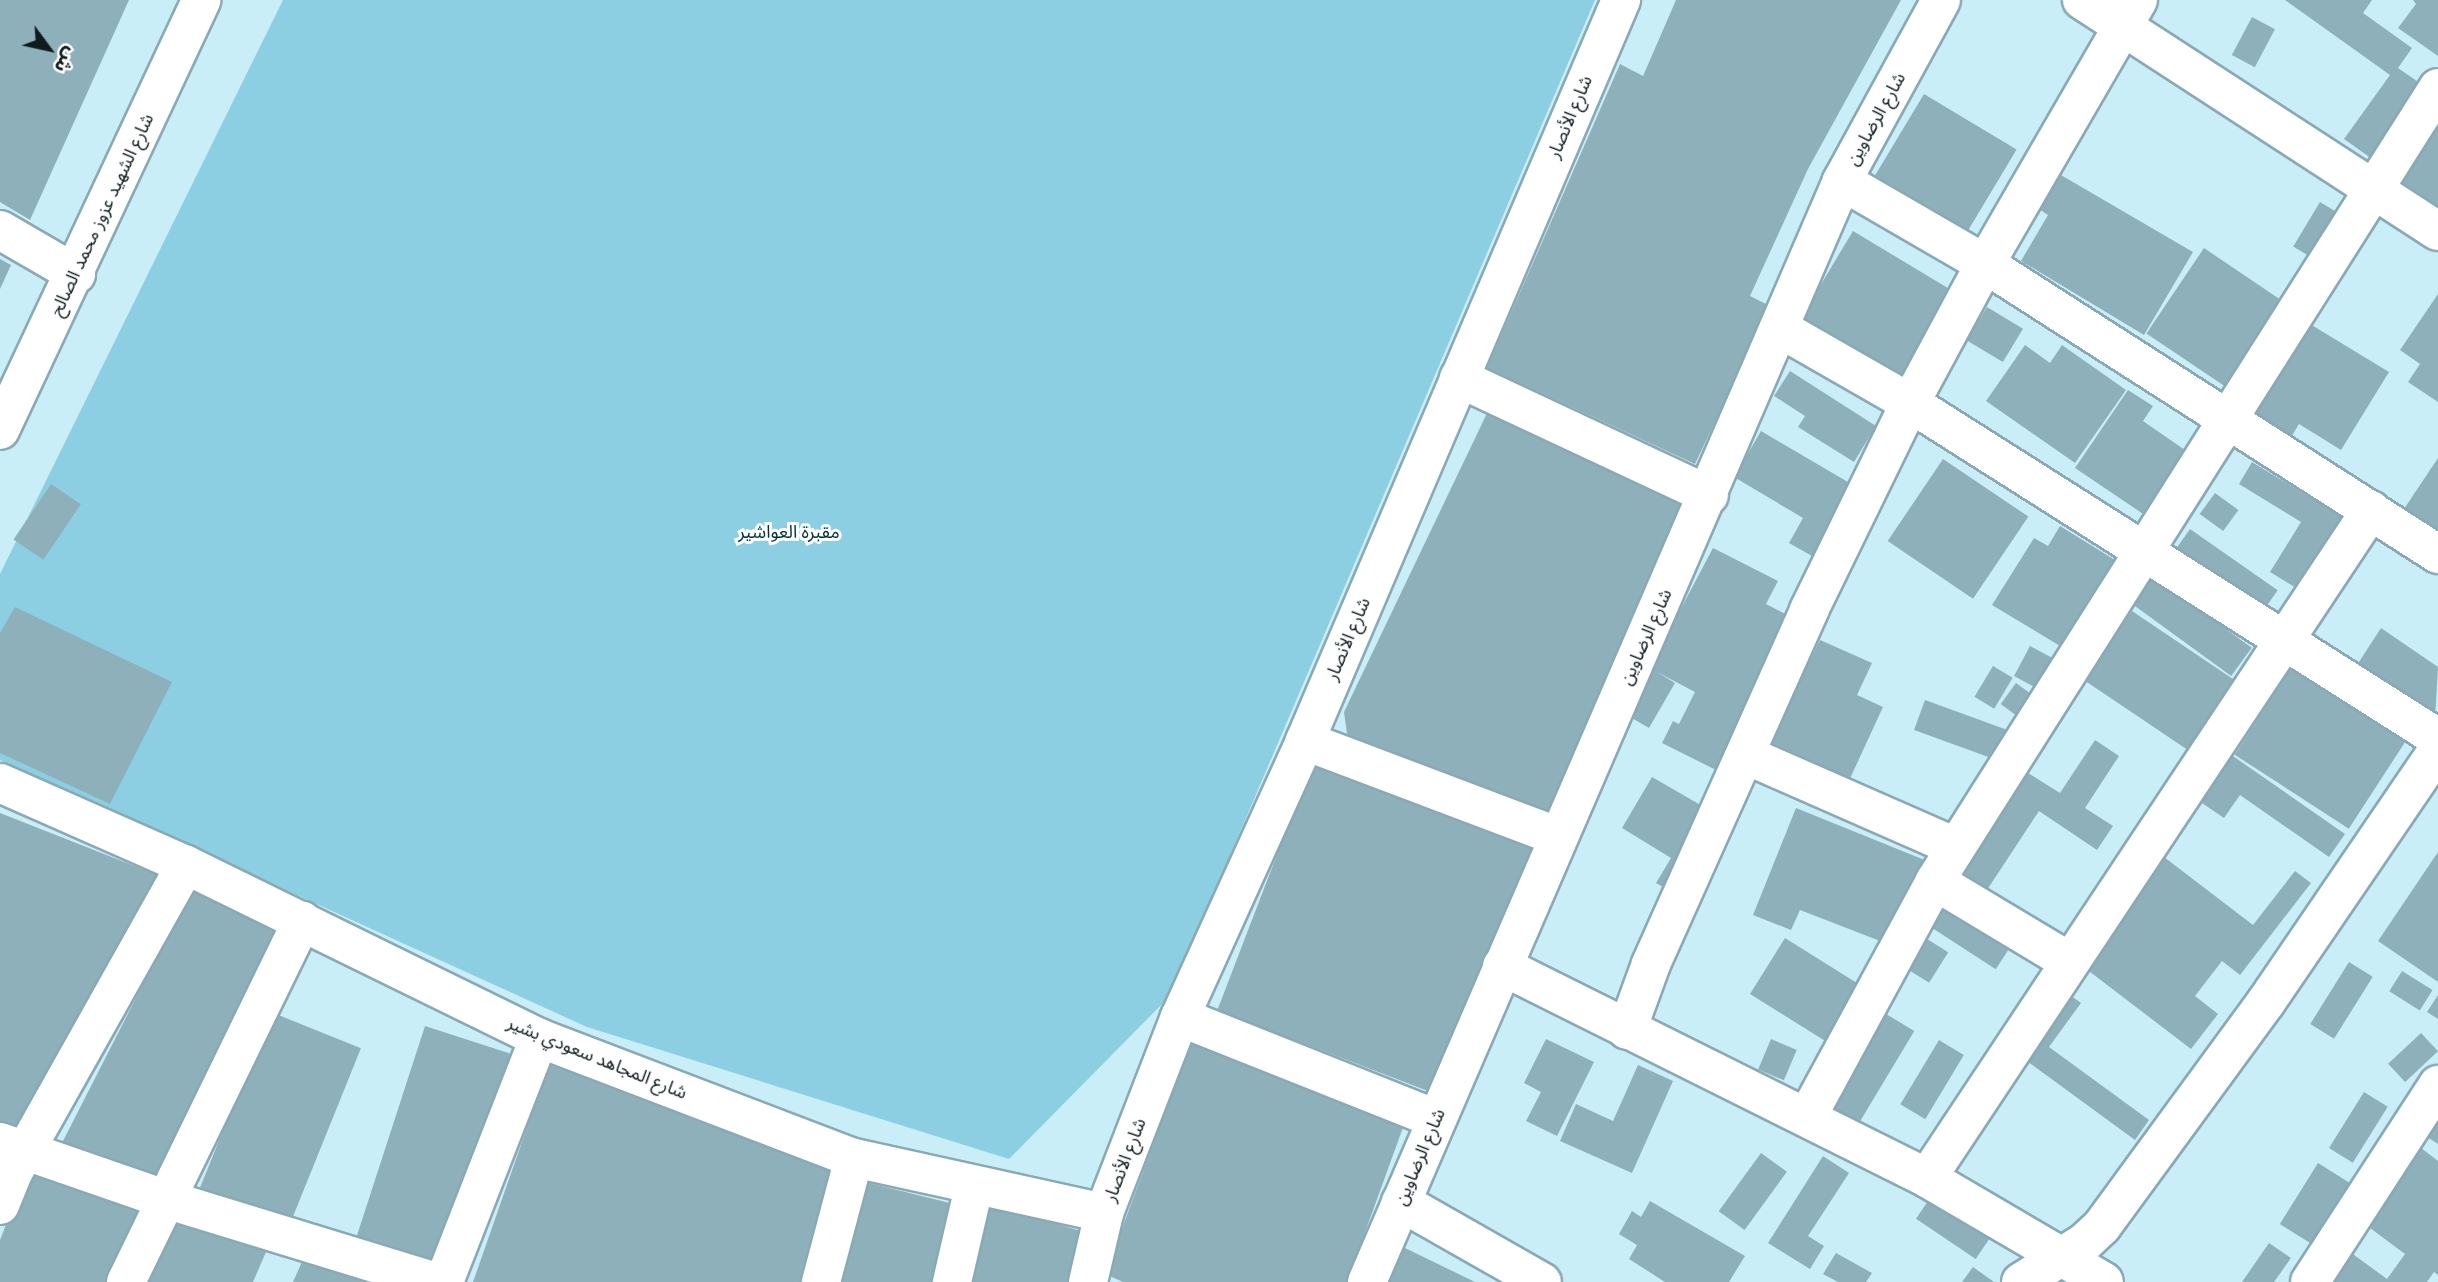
<!DOCTYPE html>
<html>
<head>
<meta charset="utf-8">
<style>
	body { margin:0 }
	#map { position:relative; width:2438px; height:1282px; overflow:hidden; background:#caeef8; font-family:"IBM Plex Sans","Noto Sans Arabic",sans-serif }
	div>[style] { position:absolute }
	.green>* { inset:0; background:#8dcfe2 }
	.building>* { inset:0; background:#8eb0ba; transform-origin:0 0 }
	.roads { filter:drop-shadow(2px 0 #89aab4) drop-shadow(-2px 0 #89aab4) drop-shadow(0 2px #89aab4) drop-shadow(0 -2px #89aab4) }
	.street>* { height:38px; margin:-19px; padding:0 19px; transform-origin:19px; border-radius:19px; background:#fff }
	.secondary>* { height:38px; margin:-19px; padding:0 19px; transform-origin:19px; border-radius:19px; background:#fff }
	span { translate:-50% -50%; white-space:nowrap; text-align:center; line-height:1.15; -webkit-text-stroke:6px #fff; paint-order:stroke }
	.street-label { font-size:18px; color:#0e1c1f }
	.park-label { font-size:18px; color:#00313c }
	.north { position:absolute; left:14px; top:14px; width:70px; height:70px; -webkit-text-stroke:5px #fff; paint-order:stroke; rotate:123deg; font-size:19px; font-weight:700; line-height:28px; text-align:center; color:#0e1c1f }
	.north::after { content:''; display:block; margin:auto; width:24px; height:32px; background:#0e1c1f; clip-path:polygon(50% 0,100% 100%,50% 72%,0 100%) }
</style>
</head>
<body>
<div id="map">
	<div class="green">
		<i style="clip-path:polygon(283px 0,1595px 0,1170px 996px,1009px 1159px,587px 1027px,0 760px,0 574px)"></i>
	</div>
	<div class="building">
		<i style="clip-path:polygon(0 0,129px 0,30px 220px,0 202px)"></i>
		<i style="clip-path:polygon(1676px 0,1901px 0,1808px 169px,1750px 296px,1770px 306px,1695px 464px,1487px 368px,1620px 64px,1643px 76px)"></i>
		<i style="clip-path:polygon(2285px 0,2372px 0,2363px 13px,2412px 48px,2398px 68px,2427px 88px,2375px 161px,2344px 139px,2390px 75px)"></i>
		<i style="clip-path:polygon(2413px 0,2438px 0,2438px 56px,2398px 28px,2416px 4px)"></i>
		<i style="left:2252px;top:17px;width:26px;height:43px;rotate:28deg"></i>
		<i style="left:1924px;top:94px;width:108px;height:103px;rotate:31deg"></i>
		<i style="clip-path:polygon(2438px 124px,2438px 212px,2398px 188px)"></i>
		<i style="clip-path:polygon(2054px 171px,2193px 252px,2144px 335px,2021px 261px,2048px 215px,2033px 205px)"></i>
		<i style="left:2320px;top:202px;width:31px;height:52px;rotate:31deg"></i>
		<i style="left:1853px;top:231px;width:127px;height:110px;rotate:31deg"></i>
		<i style="left:2204px;top:248px;width:104px;height:103px;rotate:34deg"></i>
		<i style="clip-path:polygon(0 259px,11px 265px,0 289px)"></i>
		<i style="clip-path:polygon(2438px 294px,2438px 402px,2408px 382px,2420px 364px,2400px 350px)"></i>
		<i style="left:1987px;top:307px;width:42px;height:39px;rotate:31deg"></i>
		<i style="clip-path:polygon(2310px 324px,2389px 372px,2341px 450px,2299px 424px,2287px 444px,2251px 422px)"></i>
		<i style="clip-path:polygon(2025px 345px,2050px 363px,2062px 345px,2126px 390px,2075px 463px,1986px 401px)"></i>
		<i style="clip-path:polygon(1790px 371px,1876px 426px,1854px 462px,1798px 427px,1805px 416px,1774px 396px)"></i>
		<i style="clip-path:polygon(2128px 390px,2153px 406px,2143px 421px,2198px 459px,2155px 522px,2075px 468px)"></i>
		<i style="clip-path:polygon(1489px 409px,1696px 504px,1553px 819px,1348px 741px,1344px 712px)"></i>
		<i style="clip-path:polygon(1761px 431px,1853px 485px,1812px 556px,1789px 543px,1803px 518px,1734px 477px)"></i>
		<i style="clip-path:polygon(2438px 458px,2438px 532px,2404px 509px)"></i>
		<i style="left:1943px;top:459px;width:103px;height:99px;rotate:34deg"></i>
		<i style="clip-path:polygon(2252px 462px,2355px 525px,2311px 597px,2270px 572px,2301px 522px,2239px 484px)"></i>
		<i style="left:51px;top:484px;width:36px;height:67px;rotate:34deg"></i>
		<i style="left:2215px;top:493px;width:29px;height:26px;rotate:36deg"></i>
		<i style="clip-path:polygon(2060px 526px,2123px 565px,2070px 652px,1992px 605px,2034px 538px,2048px 546px)"></i>
		<i style="left:2190px;top:529px;width:107px;height:23px;rotate:35deg"></i>
		<i style="clip-path:polygon(1713px 548px,1778px 581px,1766px 604px,1797px 620px,1720px 772px,1662px 743px,1673px 721px,1679px 724px,1695px 692px,1657px 672px,1675px 683px,1649px 728px,1625px 714px)"></i>
		<i style="left:2149px;top:573px;width:127px;height:35px;rotate:36deg"></i>
		<i style="clip-path:polygon(15px 607px,172px 682px,110px 804px,0 753px,0 633px)"></i>
		<i style="left:2132px;top:611px;width:128px;height:84px;rotate:34deg"></i>
		<i style="clip-path:polygon(2381px 628px,2438px 667px,2435px 719px,2357px 665px)"></i>
		<i style="clip-path:polygon(1820px 640px,1872px 663px,1857px 695px,1883px 707px,1847px 785px,1756px 743px,1791px 664px,1805px 671px)"></i>
		<i style="left:2030px;top:646px;width:36px;height:34px;rotate:28deg"></i>
		<i style="left:2293px;top:665px;width:136px;height:107px;rotate:33deg"></i>
		<i style="left:1993px;top:666px;width:23px;height:36px;rotate:31deg"></i>
		<i style="left:2016px;top:683px;width:27px;height:26px;rotate:36deg"></i>
		<i style="left:1925px;top:700px;width:90px;height:32px;rotate:20deg"></i>
		<i style="clip-path:polygon(2095px 740px,2119px 756px,2085px 808px,2113px 826px,2097px 850px,2039px 811px,1981px 899px,1956px 882px,2028px 773px,2060px 793px)"></i>
		<i style="clip-path:polygon(2230px 754px,2345px 834px,2329px 857px,2240px 795px,2224px 818px,2199px 801px)"></i>
		<i style="left:1313px;top:761px;width:243px;height:267px;rotate:21deg"></i>
		<i style="clip-path:polygon(1652px 777px,1711px 811px,1666px 889px,1656px 883px,1671px 858px,1622px 828px)"></i>
		<i style="clip-path:polygon(1796px 808px,1927px 861px,1893px 946px,1800px 910px,1791px 930px,1753px 915px)"></i>
		<i style="clip-path:polygon(0 813px,165px 878px,24px 1135px,0 1125px)"></i>
		<i style="clip-path:polygon(2438px 852px,2438px 982px,2378px 941px)"></i>
		<i style="clip-path:polygon(2164px 857px,2253px 925px,2295px 871px,2311px 883px,2240px 975px,2222px 961px,2195px 996px,2218px 1014px,2191px 1049px,2081px 965px)"></i>
		<i style="left:193px;top:886px;width:97px;height:288px;rotate:27deg"></i>
		<i style="left:1942px;top:907px;width:79px;height:23px;rotate:33deg"></i>
		<i style="left:1785px;top:938px;width:99px;height:66px;rotate:32deg"></i>
		<i style="left:1927px;top:939px;width:25px;height:36px;rotate:32deg"></i>
		<i style="left:2349px;top:962px;width:28px;height:73px;rotate:32deg"></i>
		<i style="left:2402px;top:971px;width:36px;height:24px;rotate:32deg"></i>
		<i style="clip-path:polygon(2063px 990px,2081px 1003px,2049px 1047px,2149px 1120px,2135px 1140px,2016px 1053px)"></i>
		<i style="clip-path:polygon(2438px 995px,2438px 1019px,2427px 1012px)"></i>
		<i style="left:271px;top:1012px;width:97px;height:198px;rotate:22deg"></i>
		<i style="left:1886px;top:1014px;width:33px;height:107px;rotate:31deg"></i>
		<i style="left:425px;top:1026px;width:95px;height:222px;rotate:18deg"></i>
		<i style="left:2421px;top:1033px;width:25px;height:45px;rotate:47deg"></i>
		<i style="clip-path:polygon(1193px 1038px,1405px 1122px,1347px 1282px,1123px 1282px,1105px 1274px)"></i>
		<i style="clip-path:polygon(1546px 1039px,1594px 1062px,1557px 1136px,1526px 1121px,1541px 1092px,1524px 1083px)"></i>
		<i style="left:1771px;top:1039px;width:28px;height:33px;rotate:23deg"></i>
		<i style="left:1939px;top:1040px;width:29px;height:75px;rotate:31deg"></i>
		<i style="clip-path:polygon(549px 1065px,840px 1165px,804px 1282px,473px 1282px)"></i>
		<i style="clip-path:polygon(1638px 1065px,1673px 1081px,1632px 1173px,1560px 1141px,1576px 1104px,1613px 1121px)"></i>
		<i style="left:2364px;top:1092px;width:28px;height:66px;rotate:32deg"></i>
		<i style="clip-path:polygon(2438px 1121px,2438px 1144px,2427px 1137px)"></i>
		<i style="clip-path:polygon(2421px 1148px,2438px 1161px,2438px 1275px,2434px 1272px,2427px 1282px,2328px 1282px,2350px 1252px,2387px 1279px,2405px 1254px,2366px 1225px)"></i>
		<i style="left:1761px;top:1153px;width:32px;height:72px;rotate:36deg"></i>
		<i style="clip-path:polygon(1823px 1156px,1849px 1173px,1808px 1236px,1824px 1246px,1810px 1269px,1768px 1243px)"></i>
		<i style="left:2318px;top:1163px;width:40px;height:72px;rotate:32deg"></i>
		<i style="clip-path:polygon(27px 1171px,145px 1211px,113px 1282px,0 1282px,0 1240px)"></i>
		<i style="clip-path:polygon(857px 1180px,958px 1205px,941px 1282px,836px 1282px)"></i>
		<i style="left:1930px;top:1198px;width:72px;height:25px;rotate:34deg"></i>
		<i style="clip-path:polygon(1650px 1201px,1745px 1256px,1729px 1282px,1665px 1282px,1629px 1259px,1637px 1245px,1619px 1234px,1632px 1211px,1641px 1217px)"></i>
		<i style="clip-path:polygon(982px 1202px,1088px 1233px,1069px 1282px,963px 1282px)"></i>
		<i style="clip-path:polygon(174px 1214px,266px 1252px,253px 1282px,143px 1282px)"></i>
		<i style="clip-path:polygon(2269px 1243px,2291px 1258px,2274px 1282px,2242px 1282px)"></i>
		<i style="clip-path:polygon(1403px 1247px,1475px 1282px,1386px 1282px)"></i>
		<i style="clip-path:polygon(1836px 1253px,1872px 1273px,1866px 1282px,1838px 1282px,1823px 1274px)"></i>
		<i style="clip-path:polygon(305px 1255px,377px 1282px,293px 1282px)"></i>
		<i style="clip-path:polygon(1973px 1267px,1994px 1282px,1962px 1282px)"></i>
	</div>
	<div class="roads">
		<div class="street">
			<i style="left:2082px;top:0;width:424px;rotate:33deg"></i>
			<i style="left:1842px;top:181px;width:165px;rotate:30.1deg"></i>
			<i style="left:1985px;top:264px;width:538px;rotate:32.63deg"></i>
			<i style="left:0;top:230px;width:88px;rotate:30.1deg"></i>
			<i style="left:1779px;top:328px;width:151px;rotate:29.8deg"></i>
			<i style="left:1910px;top:403px;width:625px;rotate:32.39deg"></i>
			<i style="left:1459px;top:378px;width:276px;rotate:25.1deg"></i>
			<i style="left:1305px;top:741px;width:269px;rotate:20.7deg"></i>
			<i style="left:1746px;top:755px;width:229px;rotate:23.7deg"></i>
			<i style="left:0;top:783px;width:203px;rotate:23.8deg"></i>
			<i style="left:186px;top:865px;width:393px;rotate:26.1deg"></i>
			<i style="left:539px;top:1038px;width:337px;rotate:20.9deg"></i>
			<i style="left:854px;top:1158px;width:256px;rotate:12.4deg"></i>
			<i style="left:1935px;top:881px;width:157px;rotate:31deg"></i>
			<i style="left:1502px;top:966px;width:475px;rotate:26.5deg"></i>
			<i style="left:1927px;top:1178px;width:205px;rotate:30.4deg"></i>
			<i style="left:1180px;top:1017px;width:276px;rotate:21.7deg"></i>
			<i style="left:1627px;top:1030px;width:70px;rotate:-70deg"></i>
			<i style="left:1651px;top:964px;width:388px;rotate:-65.9deg"></i>
			<i style="left:1809px;top:610px;width:230px;rotate:-64deg"></i>
			<i style="left:1910px;top:403px;width:158px;rotate:-61.7deg"></i>
			<i style="left:1985px;top:264px;width:305px;rotate:-59.9deg"></i>
			<i style="left:1807px;top:1117px;width:268px;rotate:-61.5deg"></i>
			<i style="left:1935px;top:881px;width:939px;rotate:-57.61deg"></i>
			<i style="left:0;top:1142px;width:175px;rotate:19.1deg"></i>
			<i style="left:165px;top:1199px;width:283px;rotate:17deg"></i>
			<i style="left:1927px;top:1178px;width:802px;rotate:-56.39deg"></i>
			<i style="left:1401px;top:1202px;width:162px;rotate:29.6deg"></i>
			<i style="left:0;top:1205px;width:37px;rotate:-68deg"></i>
			<i style="left:14px;top:1171px;width:351px;rotate:-60.7deg"></i>
			<i style="left:126px;top:1282px;width:402px;rotate:-64deg"></i>
			<i style="left:444px;top:1282px;width:262px;rotate:-68.7deg"></i>
			<i style="left:821px;top:1282px;width:128px;rotate:-75.1deg"></i>
			<i style="left:952px;top:1282px;width:98px;rotate:-77deg"></i>
			<i style="left:1088px;top:1282px;width:71px;rotate:-76.9deg"></i>
			<i style="left:1104px;top:1213px;width:210px;rotate:-68.8deg"></i>
			<i style="left:1180px;top:1017px;width:303px;rotate:-65.6deg"></i>
			<i style="left:1305px;top:741px;width:806px;rotate:-66.9deg"></i>
			<i style="left:1367px;top:1282px;width:1199px;rotate:-66.66deg"></i>
			<i style="left:1842px;top:181px;width:206px;rotate:-61.3deg"></i>
			<i style="left:2021px;top:1282px;width:75px;rotate:-32deg"></i>
			<i style="left:2085px;top:1242px;width:23px;rotate:-43deg"></i>
			<i style="left:2102px;top:1226px;width:278px;rotate:-53.8deg"></i>
			<i style="left:2266px;top:1002px;width:305px;rotate:-55.7deg"></i>
			<i style="left:2310px;top:1282px;width:235px;rotate:-57deg"></i>
		</div>
		<div class="secondary">
			<i style="left:0;top:430px;width:475px;rotate:-64.9deg"></i>
		</div>
	</div>
	<div class="street-label">
		<span style="left:1570px;top:117px;rotate:-67deg">شارع الأنصار</span>
		<span style="left:1876px;top:119px;rotate:-61deg">شارع الرضاوين</span>
		<span style="left:102px;top:215px;rotate:-65deg">شارع الشهيد عزوز محمد الصالح</span>
		<span style="left:1646px;top:637px;rotate:-66deg">شارع الرضاوين</span>
		<span style="left:1348px;top:639px;rotate:-67deg">شارع الأنصار</span>
		<span style="left:597px;top:1058px;rotate:22deg">شارع المجاهد سعودي بشير</span>
		<span style="left:1420px;top:1157px;rotate:-67deg">شارع الرضاوين</span>
		<span style="left:1125px;top:1160px;rotate:-69deg">شارع الأنصار</span>
	</div>
	<div class="park-label">
		<span style="left:789px;top:532px">مقبرة العواشير</span>
	</div>
	<div class="north">ش</div>
</div>
</body>
</html>
